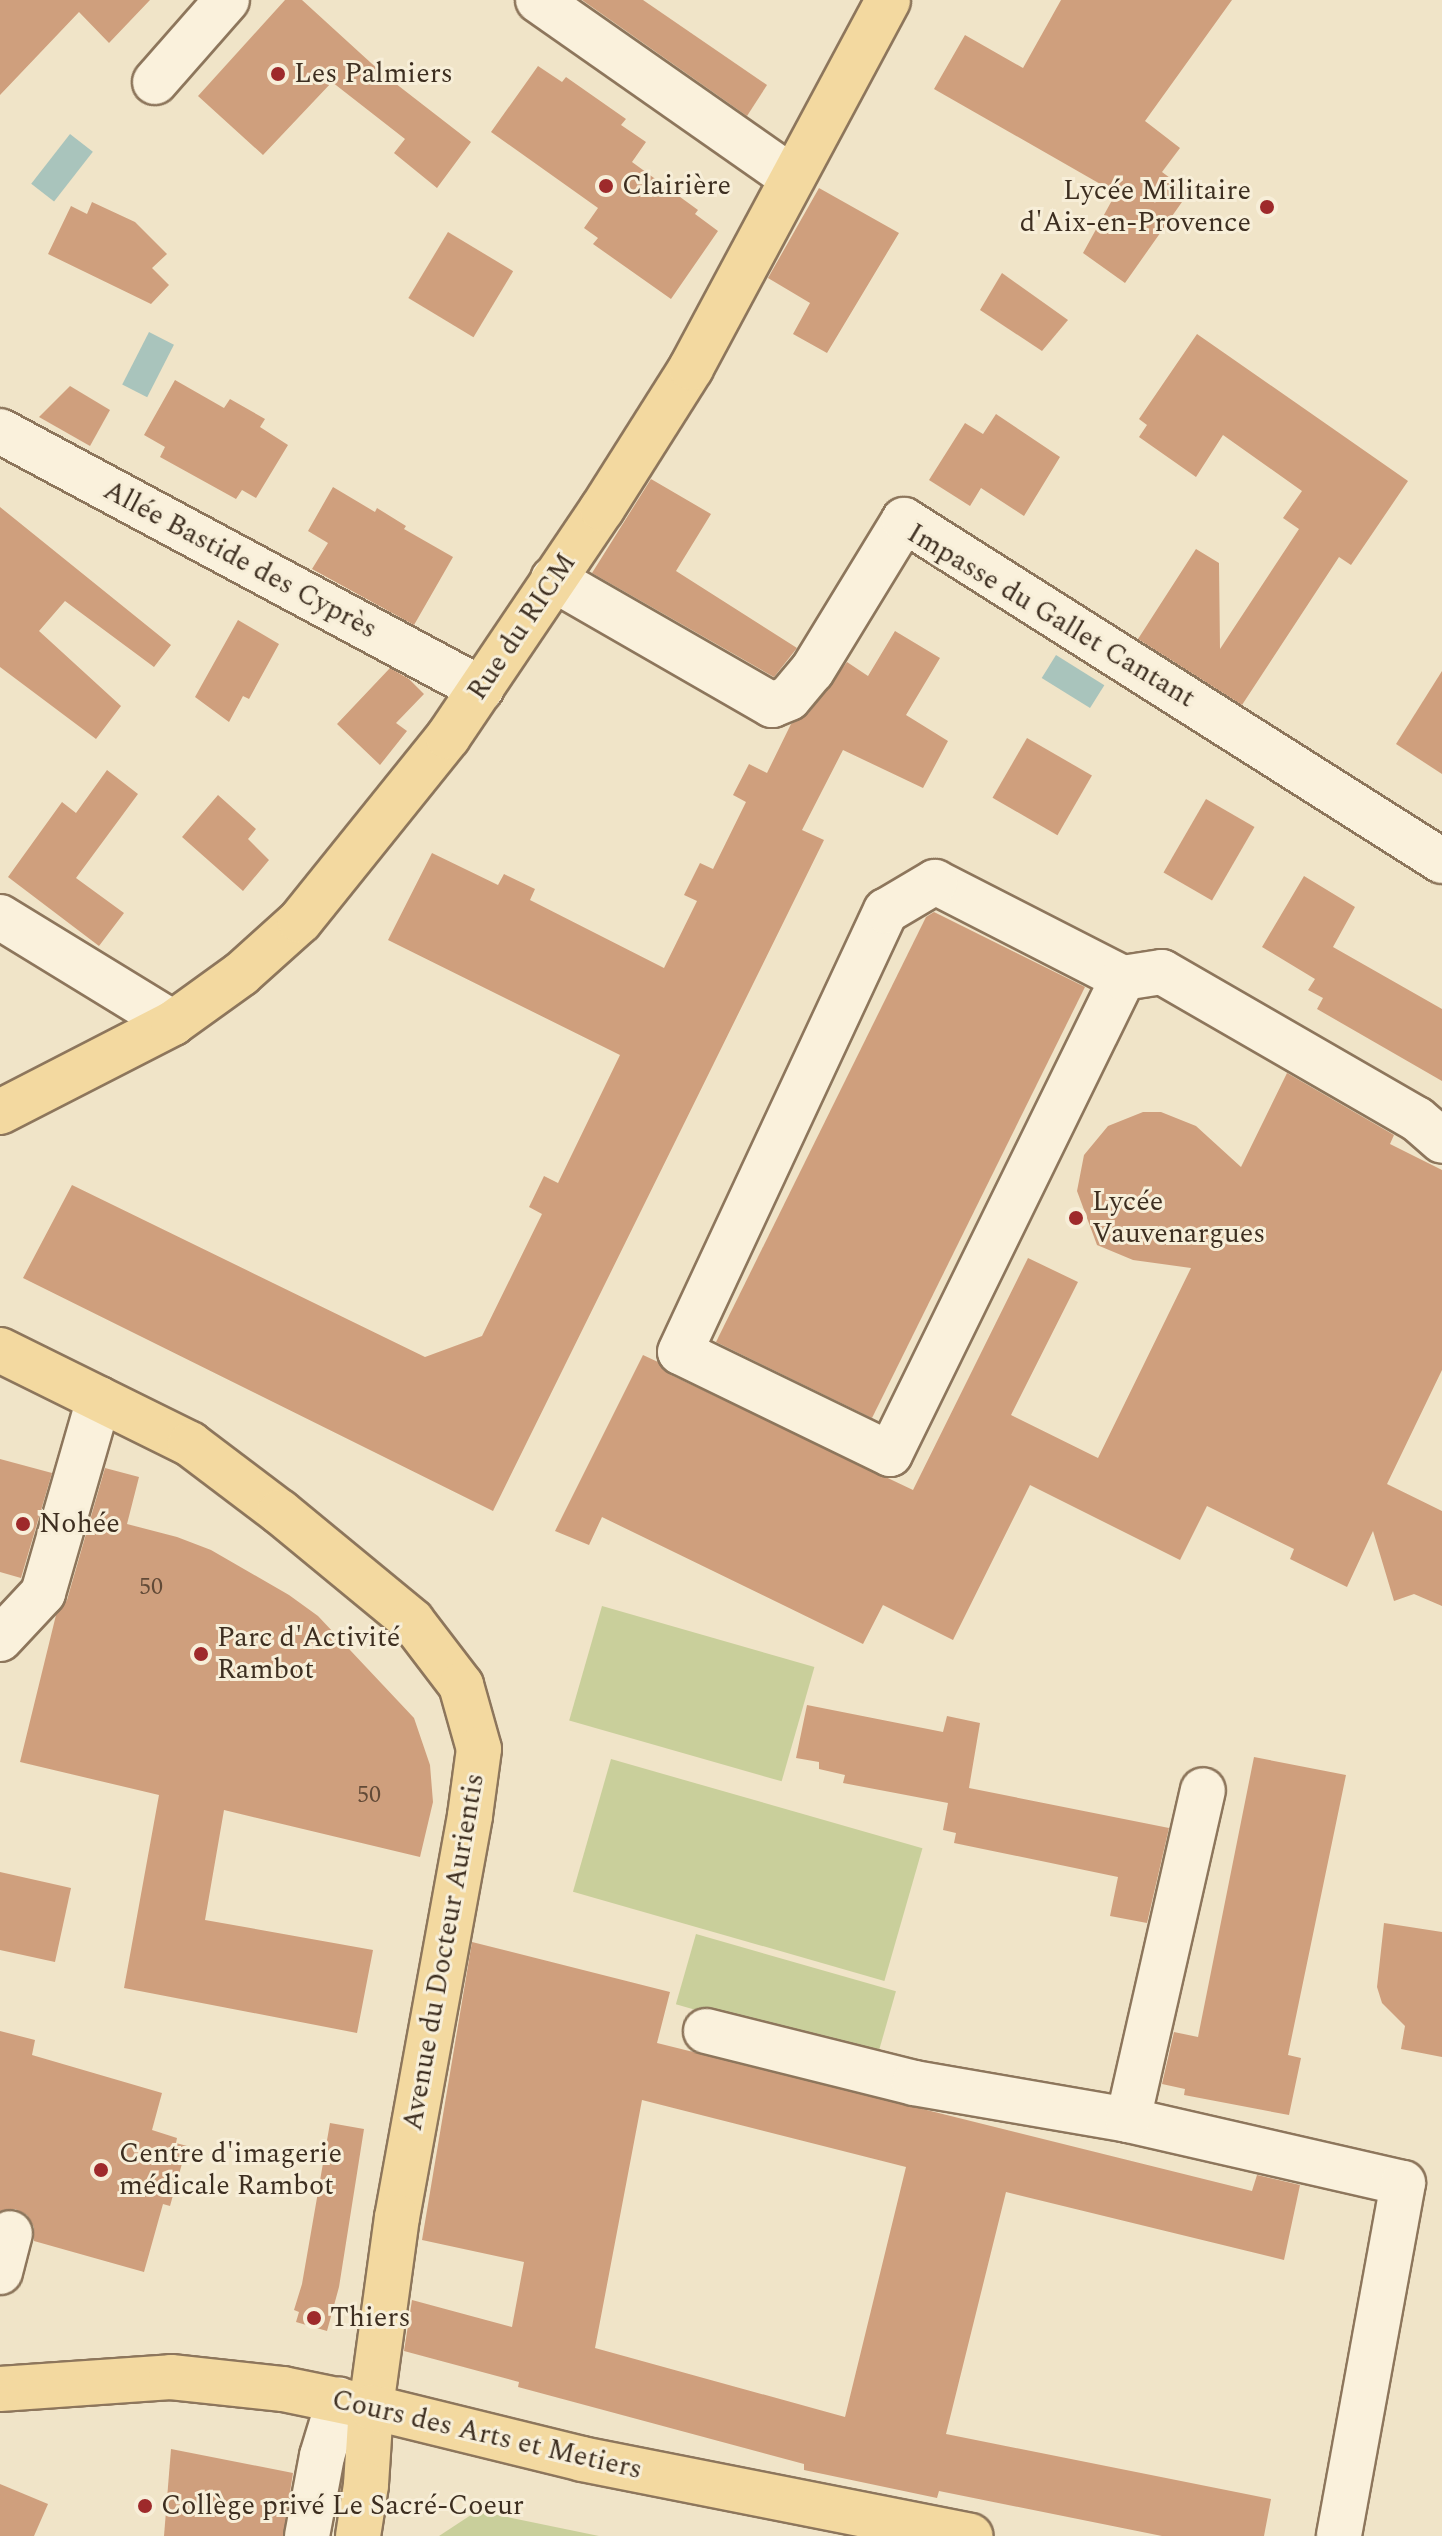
<!DOCTYPE html>
<html>
<head>
<meta charset="utf-8">
<style>
	body { margin:0 }
	#map { position:relative; width:1442px; height:2536px; overflow:hidden; background:#f0e4c8; font-family:Spectral,serif }
	div>[style] { position:absolute }
	.green>* { inset:0; background:#c9cf9b; transform-origin:0 0 }
	.water>* { inset:0; background:#a9c4bc; transform-origin:0 0 }
	.building>* { inset:0; background:#cf9f7d; transform-origin:0 0 }
	.roads { filter:drop-shadow(2px 0 #8d765c) drop-shadow(-2px 0 #8d765c) drop-shadow(0 2px #8d765c) drop-shadow(0 -2px #8d765c) }
	.minor>* { height:44px; margin:-22px; padding:0 22px; transform-origin:22px; border-radius:22px; background:#faf1dc }
	.major>* { height:44px; margin:-22px; padding:0 22px; transform-origin:22px; border-radius:22px; background:#f3d9a0 }
	.dots>* { width:22px; height:22px; translate:-50% -50%; box-sizing:border-box; border:4px solid #f7eed8; border-radius:50% }
	span { translate:-50% -50%; white-space:nowrap; text-align:center; line-height:1.15; -webkit-text-stroke:6px #f7eed8; paint-order:stroke }
	.number-label { font-size:24px; color:#624a37 }
	.number-label span { -webkit-text-stroke-width:0 }
	.poi-label { font-size:28px; color:#3d2e20 }
	.left { translate:0 -50%; text-align:left }
	.right { translate:-100% -50%; text-align:right }
	.street-label { font-size:28px; color:#3d2e20 }
</style>
</head>
<body>
<div id="map">
	<div class="green">
		<i style="left:602px;top:1606px;width:221px;height:119px;rotate:16deg"></i>
		<i style="left:611px;top:1759px;width:324px;height:138px;rotate:16deg"></i>
		<i style="left:696px;top:1934px;width:208px;height:73px;rotate:16deg"></i>
		<i style="clip-path:polygon(477px 2511px,478px 2511px,599px 2536px,439px 2536px)"></i>
	</div>
	<div class="water">
		<i style="left:70px;top:134px;width:29px;height:63px;rotate:38deg"></i>
		<i style="left:149px;top:332px;width:28px;height:59px;rotate:27deg"></i>
		<i style="left:1056px;top:655px;width:57px;height:27px;rotate:32deg"></i>
	</div>
	<div class="building">
		<i style="clip-path:polygon(0 0,150px 0,109px 43px,79px 12px,0 95px)"></i>
		<i style="clip-path:polygon(285px 0,302px 0,382px 73px,471px 142px,437px 188px,394px 153px,405px 139px,332px 82px,263px 155px,198px 96px)"></i>
		<i style="clip-path:polygon(582px 0,643px 0,767px 85px,747px 116px)"></i>
		<i style="clip-path:polygon(1061px 0,1232px 0,1145px 121px,1180px 148px,1162px 172px,1189px 192px,1125px 283px,1083px 253px,1116px 193px,934px 89px,965px 35px,1023px 68px)"></i>
		<i style="clip-path:polygon(538px 66px,562px 82px,566px 77px,626px 119px,621px 125px,646px 142px,632px 162px,698px 210px,695px 214px,718px 231px,671px 299px,593px 244px,598px 238px,584px 228px,598px 208px,491px 132px)"></i>
		<i style="clip-path:polygon(819px 188px,899px 233px,827px 353px,793px 334px,810px 303px,768px 278px)"></i>
		<i style="clip-path:polygon(92px 202px,135px 222px,167px 254px,152px 268px,169px 285px,151px 304px,48px 254px,71px 206px,87px 214px)"></i>
		<i style="left:448px;top:232px;width:76px;height:77px;rotate:31deg"></i>
		<i style="clip-path:polygon(1002px 273px,1068px 320px,1042px 351px,980px 310px)"></i>
		<i style="clip-path:polygon(1197px 334px,1408px 481px,1351px 565px,1339px 557px,1242px 705px,1138px 639px,1196px 549px,1219px 563px,1220px 649px,1299px 529px,1283px 518px,1302px 491px,1223px 435px,1196px 477px,1139px 437px,1147px 425px,1139px 419px)"></i>
		<i style="clip-path:polygon(175px 380px,224px 408px,230px 399px,265px 419px,260px 427px,288px 445px,256px 498px,242px 490px,236px 499px,160px 457px,165px 447px,144px 435px)"></i>
		<i style="clip-path:polygon(70px 386px,110px 410px,90px 446px,39px 417px)"></i>
		<i style="clip-path:polygon(996px 414px,1060px 457px,1024px 516px,981px 488px,970px 506px,929px 480px,965px 423px,983px 434px)"></i>
		<i style="clip-path:polygon(651px 479px,711px 514px,676px 571px,797px 648px,774px 677px,592px 573px)"></i>
		<i style="clip-path:polygon(333px 487px,375px 512px,377px 508px,406px 526px,404px 529px,453px 557px,414px 625px,312px 569px,328px 543px,308px 531px)"></i>
		<i style="clip-path:polygon(0 507px,171px 645px,154px 667px,65px 601px,39px 631px,121px 706px,96px 739px,0 667px)"></i>
		<i style="clip-path:polygon(238px 620px,279px 644px,249px 699px,243px 696px,229px 722px,195px 697px)"></i>
		<i style="clip-path:polygon(895px 631px,940px 658px,906px 715px,948px 741px,923px 788px,843px 750px,802px 830px,824px 840px,493px 1511px,23px 1278px,72px 1185px,425px 1357px,482px 1336px,542px 1214px,529px 1207px,544px 1176px,558px 1183px,620px 1055px,388px 940px,432px 853px,498px 885px,504px 874px,535px 889px,530px 900px,664px 968px,697px 901px,684px 895px,700px 863px,713px 869px,746px 802px,733px 795px,749px 764px,767px 773px,791px 724px,808px 714px,847px 662px,868px 676px)"></i>
		<i style="clip-path:polygon(390px 668px,409px 679px,424px 694px,396px 723px,407px 731px,380px 765px,337px 724px)"></i>
		<i style="clip-path:polygon(1442px 671px,1442px 774px,1396px 744px)"></i>
		<i style="left:1027px;top:738px;width:75px;height:69px;rotate:30deg"></i>
		<i style="clip-path:polygon(107px 770px,138px 794px,76px 878px,124px 913px,99px 946px,8px 877px,62px 802px,76px 813px)"></i>
		<i style="clip-path:polygon(218px 795px,256px 829px,248px 839px,269px 860px,243px 891px,182px 837px)"></i>
		<i style="left:1206px;top:799px;width:56px;height:85px;rotate:30deg"></i>
		<i style="clip-path:polygon(1304px 876px,1355px 907px,1333px 947px,1442px 1009px,1442px 1081px,1317px 1009px,1323px 998px,1308px 990px,1315px 979px,1262px 947px)"></i>
		<i style="clip-path:polygon(934px 912px,1085px 987px,872px 1418px,716px 1342px,926px 917px)"></i>
		<i style="clip-path:polygon(1287px 1073px,1394px 1135px,1390px 1144px,1442px 1170px,1442px 1370px,1387px 1484px,1442px 1511px,1442px 1606px,1414px 1594px,1394px 1601px,1373px 1531px,1347px 1587px,1290px 1559px,1294px 1549px,1207px 1506px,1180px 1560px,1030px 1485px,953px 1640px,883px 1605px,863px 1644px,602px 1517px,589px 1545px,555px 1531px,643px 1355px,658px 1362px,669px 1374px,913px 1490px,1028px 1258px,1078px 1282px,1011px 1415px,1098px 1458px,1191px 1268px,1133px 1260px,1097px 1245px,1077px 1191px,1084px 1155px,1108px 1126px,1143px 1112px,1161px 1112px,1196px 1126px,1241px 1167px)"></i>
		<i style="clip-path:polygon(0 1459px,52px 1473px,21px 1578px,0 1572px)"></i>
		<i style="clip-path:polygon(105px 1468px,139px 1477px,127px 1524px,177px 1537px,211px 1550px,289px 1595px,318px 1616px,414px 1718px,430px 1765px,433px 1802px,420px 1857px,224px 1810px,205px 1920px,373px 1950px,357px 2033px,124px 1988px,159px 1795px,20px 1762px,56px 1615px,67px 1600px)"></i>
		<i style="clip-path:polygon(807px 1705px,943px 1732px,947px 1716px,980px 1723px,969px 1788px,1169px 1828px,1147px 1923px,1110px 1916px,1118px 1877px,954px 1843px,956px 1833px,943px 1830px,948px 1803px,843px 1783px,845px 1775px,819px 1769px,819px 1762px,796px 1758px)"></i>
		<i style="clip-path:polygon(1254px 1757px,1346px 1775px,1288px 2055px,1301px 2058px,1289px 2115px,1184px 2095px,1185px 2089px,1162px 2084px,1174px 2032px,1198px 2037px)"></i>
		<i style="clip-path:polygon(0 1872px,71px 1888px,55px 1962px,0 1950px)"></i>
		<i style="clip-path:polygon(1384px 1923px,1442px 1932px,1442px 2057px,1401px 2049px,1405px 2026px,1382px 2003px,1377px 1987px)"></i>
		<i style="clip-path:polygon(evenodd,472px 1942px,670px 1992px,657px 2043px,1252px 2191px,1257px 2175px,1300px 2185px,1284px 2260px,1006px 2192px,946px 2434px,1271px 2499px,1264px 2536px,1162px 2536px,939px 2491px,937px 2498px,804px 2470px,804px 2464px,518px 2387px,519px 2382px,404px 2351px,412px 2300px,512px 2327px,524px 2262px,422px 2240px,472px 1942px,642px 2100px,906px 2167px,845px 2417px,595px 2348px,642px 2100px)"></i>
		<i style="clip-path:polygon(0 2031px,35px 2040px,32px 2055px,162px 2093px,152px 2130px,177px 2138px,176px 2143px,187px 2146px,170px 2206px,163px 2204px,144px 2272px,34px 2241px,34px 2227px,27px 2215px,15px 2209px,0 2211px)"></i>
		<i style="clip-path:polygon(330px 2123px,364px 2129px,339px 2287px,327px 2331px,296px 2322px,299px 2312px,294px 2310px,302px 2284px)"></i>
		<i style="clip-path:polygon(171px 2449px,293px 2473px,283px 2536px,164px 2536px)"></i>
		<i style="clip-path:polygon(0 2484px,48px 2504px,34px 2536px,0 2536px)"></i>
	</div>
	<div class="roads">
		<div class="minor">
			<i style="left:538px;top:0;width:309px;rotate:35deg"></i>
			<i style="left:155px;top:82px;width:109px;rotate:-48.7deg"></i>
			<i style="left:0;top:431px;width:546px;rotate:28.21deg"></i>
			<i style="left:553px;top:579px;width:253px;rotate:29.9deg"></i>
			<i style="left:772px;top:705px;width:18px;rotate:-22deg"></i>
			<i style="left:789px;top:698px;width:35px;rotate:-50deg"></i>
			<i style="left:812px;top:671px;width:177px;rotate:-58.6deg"></i>
			<i style="left:904px;top:520px;width:637px;rotate:32.37deg"></i>
			<i style="left:935px;top:882px;width:211px;rotate:27.1deg"></i>
			<i style="left:1123px;top:978px;width:530px;rotate:116.08deg"></i>
			<i style="left:890px;top:1454px;width:233px;rotate:-154.1deg"></i>
			<i style="left:680px;top:1352px;width:487px;rotate:-65deg"></i>
			<i style="left:886px;top:911px;width:57px;rotate:-30.6deg"></i>
			<i style="left:0;top:917px;width:203px;rotate:31.5deg"></i>
			<i style="left:1123px;top:978px;width:39px;rotate:-9deg"></i>
			<i style="left:1162px;top:972px;width:294px;rotate:30deg"></i>
			<i style="left:1417px;top:1119px;width:33px;rotate:41deg"></i>
			<i style="left:0;top:1639px;width:63px;rotate:-46.9deg"></i>
			<i style="left:43px;top:1593px;width:202px;rotate:-73.9deg"></i>
			<i style="left:706px;top:2031px;width:214px;rotate:14deg"></i>
			<i style="left:914px;top:2083px;width:217px;rotate:9.8deg"></i>
			<i style="left:1128px;top:2120px;width:282px;rotate:12.9deg"></i>
			<i style="left:1403px;top:2183px;width:359px;rotate:100.3deg"></i>
			<i style="left:1128px;top:2120px;width:338px;rotate:-77.2deg"></i>
			<i style="left:0;top:2272px;width:40px;rotate:-75.6deg"></i>
			<i style="left:307px;top:2536px;width:81px;rotate:-79.4deg"></i>
			<i style="left:322px;top:2456px;width:59px;rotate:-73.1deg"></i>
		</div>
		<div class="major">
			<i style="left:0;top:1112px;width:195px;rotate:-27.2deg"></i>
			<i style="left:173px;top:1023px;width:84px;rotate:-35.8deg"></i>
			<i style="left:241px;top:974px;width:79px;rotate:-41.9deg"></i>
			<i style="left:300px;top:921px;width:236px;rotate:-51.2deg"></i>
			<i style="left:448px;top:737px;width:275px;rotate:-56deg"></i>
			<i style="left:602px;top:509px;width:167px;rotate:-57.7deg"></i>
			<i style="left:691px;top:368px;width:417px;rotate:-61.8deg"></i>
			<i style="left:0;top:1350px;width:212px;rotate:26.3deg"></i>
			<i style="left:190px;top:1444px;width:113px;rotate:37.1deg"></i>
			<i style="left:280px;top:1512px;width:171px;rotate:39.5deg"></i>
			<i style="left:412px;top:1621px;width:81px;rotate:52.6deg"></i>
			<i style="left:461px;top:1685px;width:66px;rotate:74.3deg"></i>
			<i style="left:479px;top:1749px;width:68px;rotate:97.7deg"></i>
			<i style="left:470px;top:1816px;width:408px;rotate:100.3deg"></i>
			<i style="left:397px;top:2217px;width:192px;rotate:97.8deg"></i>
			<i style="left:371px;top:2407px;width:78px;rotate:93.7deg"></i>
			<i style="left:366px;top:2485px;width:52px;rotate:98.9deg"></i>
			<i style="left:0;top:2389px;width:171px;rotate:-4deg"></i>
			<i style="left:171px;top:2377px;width:113px;rotate:6.1deg"></i>
			<i style="left:283px;top:2389px;width:90px;rotate:11.6deg"></i>
			<i style="left:371px;top:2407px;width:217px;rotate:13.8deg"></i>
			<i style="left:582px;top:2459px;width:396px;rotate:11.2deg"></i>
		</div>
	</div>
	<div class="dots">
		<i style="left:278px;top:74px;background:#9e2a2b"></i>
		<i style="left:606px;top:186px;background:#9e2a2b"></i>
		<i style="left:1267px;top:207px;background:#9e2a2b"></i>
		<i style="left:1076px;top:1218px;background:#9e2a2b"></i>
		<i style="left:23px;top:1524px;background:#9e2a2b"></i>
		<i style="left:201px;top:1654px;background:#9e2a2b"></i>
		<i style="left:101px;top:2170px;background:#9e2a2b"></i>
		<i style="left:314px;top:2318px;background:#9e2a2b"></i>
		<i style="left:145px;top:2506px;background:#9e2a2b"></i>
	</div>
	<div class="number-label">
		<span style="left:151px;top:1588px">50</span>
		<span style="left:369px;top:1796px">50</span>
	</div>
	<div class="poi-label">
		<span class="left" style="left:294px;top:74px">Les Palmiers</span>
		<span class="left" style="left:622px;top:186px">Clairière</span>
		<span class="right" style="left:1251px;top:207px">Lycée Militaire<br>d'Aix-en-Provence</span>
		<span class="left" style="left:1092px;top:1218px">Lycée<br>Vauvenargues</span>
		<span class="left" style="left:39px;top:1524px">Nohée</span>
		<span class="left" style="left:217px;top:1654px">Parc d'Activité<br>Rambot</span>
		<span class="left" style="left:119px;top:2170px">Centre d'imagerie<br>médicale Rambot</span>
		<span class="left" style="left:330px;top:2318px">Thiers</span>
		<span class="left" style="left:161px;top:2506px">Collège privé Le Sacré-Coeur</span>
	</div>
	<div class="street-label">
		<span style="left:240px;top:560px;rotate:28deg">Allée Bastide des Cyprès</span>
		<span style="left:1051px;top:616px;rotate:31deg">Impasse du Gallet Cantant</span>
		<span style="left:522px;top:627px;rotate:-56deg">Rue du RICM</span>
		<span style="left:444px;top:1952px;rotate:-80deg">Avenue du Docteur Aurientis</span>
		<span style="left:487px;top:2435px;rotate:13deg">Cours des Arts et Metiers</span>
	</div>
</div>
</body>
</html>
